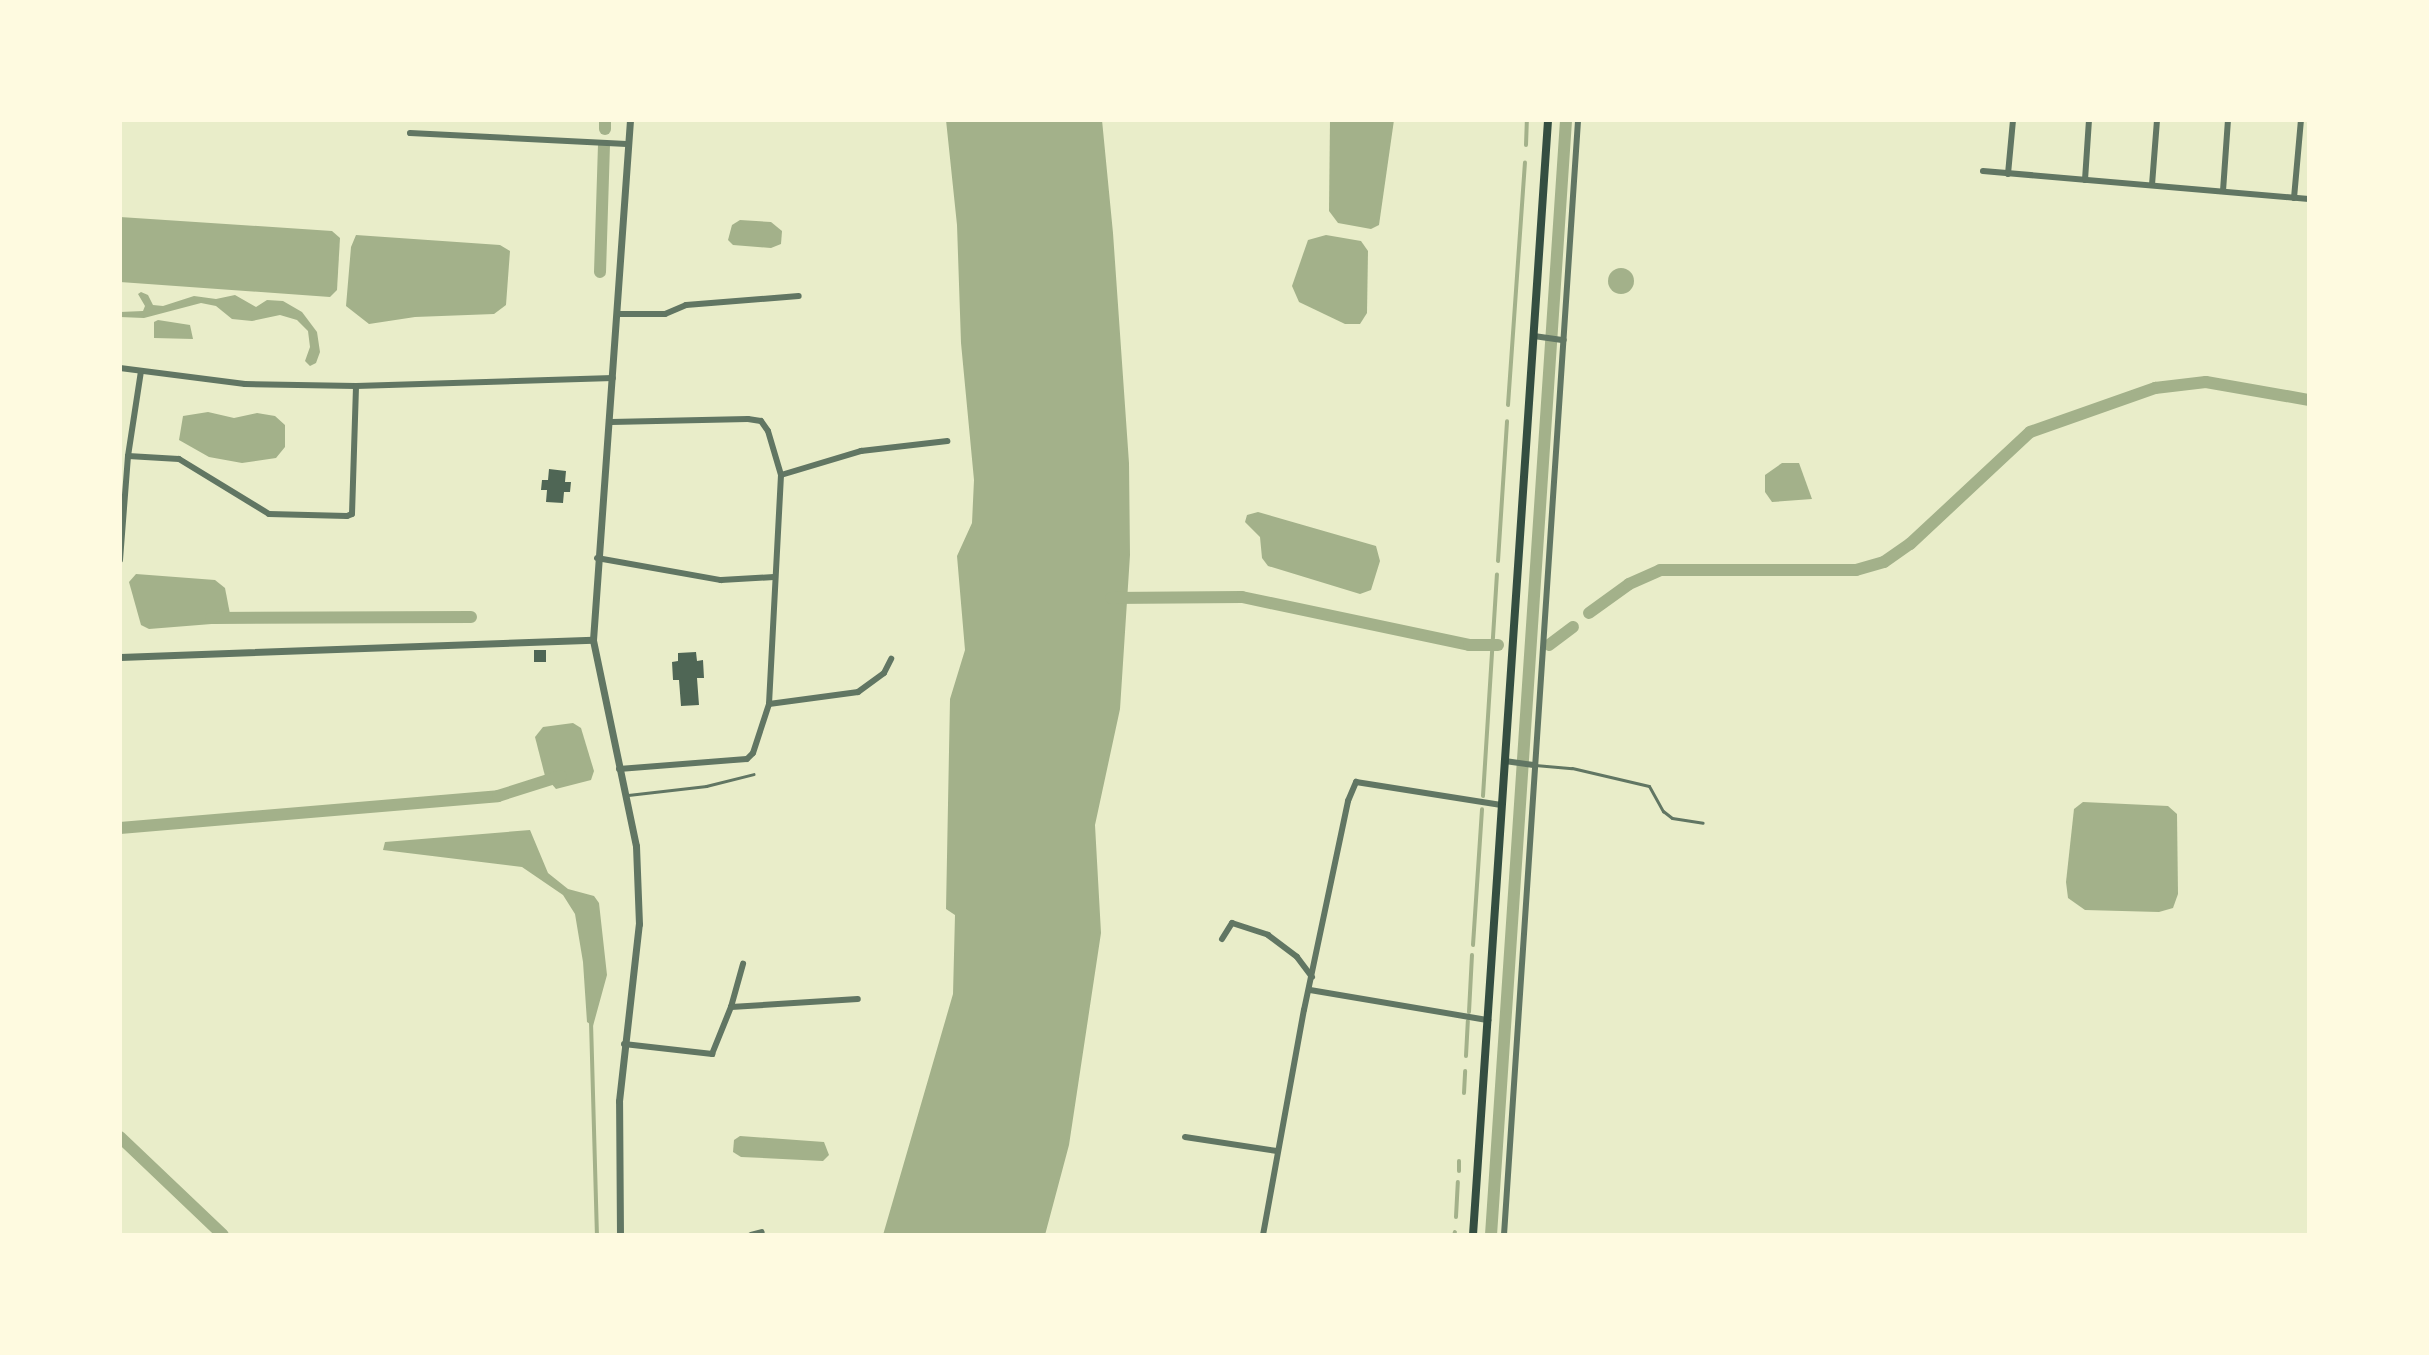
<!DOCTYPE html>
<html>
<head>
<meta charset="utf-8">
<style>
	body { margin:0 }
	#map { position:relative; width:2429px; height:1355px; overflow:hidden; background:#e9edc9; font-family:Jost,sans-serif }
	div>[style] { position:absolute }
	.water>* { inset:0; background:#a3b18a }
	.round { border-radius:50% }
	.stream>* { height:4px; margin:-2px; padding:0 2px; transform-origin:2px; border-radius:2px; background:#a3b18a }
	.canal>* { height:12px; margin:-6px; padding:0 6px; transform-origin:6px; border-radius:6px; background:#a3b18a }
	.building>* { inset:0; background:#4f6655; transform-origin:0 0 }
	.service>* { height:3px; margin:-1.5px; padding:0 1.5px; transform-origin:1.5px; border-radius:1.5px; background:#617663 }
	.minor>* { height:6px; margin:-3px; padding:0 3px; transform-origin:3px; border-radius:3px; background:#617663 }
	.tertiary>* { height:7px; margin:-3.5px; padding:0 3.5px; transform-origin:3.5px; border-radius:3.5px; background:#617663 }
	.secondary>* { height:8px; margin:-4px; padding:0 4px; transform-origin:4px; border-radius:4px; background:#344e41 }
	span { translate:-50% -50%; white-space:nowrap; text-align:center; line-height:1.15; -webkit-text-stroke:6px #fefae0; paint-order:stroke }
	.frame { position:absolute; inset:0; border:122px solid #fefae0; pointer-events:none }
</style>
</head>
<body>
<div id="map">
	<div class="water">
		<i style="clip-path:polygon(946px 120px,1102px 120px,1113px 233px,1129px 463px,1130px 555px,1120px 709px,1095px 825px,1101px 933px,1069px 1145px,1045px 1235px,883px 1235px,953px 994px,955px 915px,946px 909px,950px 699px,965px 650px,957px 556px,972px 523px,974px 480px,961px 343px,957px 225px)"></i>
		<i style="clip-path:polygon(1330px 120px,1394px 120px,1379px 225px,1371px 229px,1338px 223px,1329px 211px)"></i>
		<i style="clip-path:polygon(120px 217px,332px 231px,340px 238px,337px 290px,330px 297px,120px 282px)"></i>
		<i style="clip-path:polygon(740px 220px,771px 222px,782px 231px,781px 244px,771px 248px,733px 245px,728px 240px,732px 225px)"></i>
		<i style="clip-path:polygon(356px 235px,500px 245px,510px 251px,506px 305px,494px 314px,415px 317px,369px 324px,346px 306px,351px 247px)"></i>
		<i style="clip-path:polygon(1326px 235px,1361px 241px,1368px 251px,1367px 313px,1360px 324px,1345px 324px,1299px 302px,1292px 286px,1308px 240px)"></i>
		<i class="round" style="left:1608px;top:268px;width:26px;height:26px"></i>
		<i style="clip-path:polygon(141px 292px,148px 295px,153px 305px,163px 306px,194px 296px,216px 299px,235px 295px,256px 307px,267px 300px,283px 301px,302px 312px,317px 332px,320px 352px,316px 363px,310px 366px,305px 361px,310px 347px,308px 331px,297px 320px,280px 315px,252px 321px,232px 319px,216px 306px,201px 303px,144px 318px,120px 317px,120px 312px,143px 311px,145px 306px,138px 294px)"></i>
		<i style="clip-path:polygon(158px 320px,190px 325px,193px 339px,154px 338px,154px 322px)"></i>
		<i style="clip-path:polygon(208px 412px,234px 418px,257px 413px,275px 416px,285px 425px,285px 447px,276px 458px,242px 463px,209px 457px,179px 440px,183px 416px)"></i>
		<i style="clip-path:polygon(1782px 463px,1799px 463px,1812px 499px,1772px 502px,1765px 492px,1765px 475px)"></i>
		<i style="clip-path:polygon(1258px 512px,1376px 546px,1380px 561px,1371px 590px,1360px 594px,1268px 566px,1262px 558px,1260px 537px,1245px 522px,1247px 515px)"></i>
		<i style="clip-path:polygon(136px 574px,215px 580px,225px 588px,230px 614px,224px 623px,149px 629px,141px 625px,129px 582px)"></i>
		<i style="clip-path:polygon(573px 723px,581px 728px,594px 771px,591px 780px,556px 789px,545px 776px,535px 737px,543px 727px)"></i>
		<i style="clip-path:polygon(2083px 802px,2168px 806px,2177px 814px,2178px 894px,2173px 908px,2159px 912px,2085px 910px,2068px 898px,2066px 882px,2074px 809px)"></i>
		<i style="clip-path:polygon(530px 830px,548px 873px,568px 889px,594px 896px,599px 903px,607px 975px,593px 1026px,587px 1022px,583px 962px,575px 914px,563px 895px,522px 867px,383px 850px,385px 842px)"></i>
		<i style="clip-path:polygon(740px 1136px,824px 1142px,829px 1155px,823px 1161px,741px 1157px,733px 1152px,734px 1140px)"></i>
	</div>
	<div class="stream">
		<i style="left:1526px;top:145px;width:25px;rotate:-88deg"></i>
		<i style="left:1508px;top:405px;width:243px;rotate:-86deg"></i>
		<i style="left:1498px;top:561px;width:140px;rotate:-86.3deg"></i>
		<i style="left:1483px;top:796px;width:222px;rotate:-86.4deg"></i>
		<i style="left:1473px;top:945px;width:136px;rotate:-86.2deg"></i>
		<i style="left:1469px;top:1012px;width:57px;rotate:-87deg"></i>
		<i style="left:591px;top:1022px;width:213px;rotate:88.4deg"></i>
		<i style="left:1466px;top:1056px;width:35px;rotate:-87deg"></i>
		<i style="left:1464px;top:1093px;width:22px;rotate:-87deg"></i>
		<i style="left:1459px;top:1171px;width:10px;rotate:-90deg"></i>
		<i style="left:1456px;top:1217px;width:35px;rotate:-87deg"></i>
		<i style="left:1454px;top:1235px;width:3px;rotate:-72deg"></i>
	</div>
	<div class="canal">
		<i style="left:605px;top:129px;width:9px;rotate:-90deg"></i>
		<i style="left:600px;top:272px;width:126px;rotate:-88.2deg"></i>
		<i style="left:1111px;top:598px;width:131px;rotate:-0.4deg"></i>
		<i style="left:1242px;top:597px;width:232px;rotate:11.9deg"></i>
		<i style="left:1469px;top:645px;width:29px"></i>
		<i style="left:1589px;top:613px;width:49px;rotate:-35.9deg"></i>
		<i style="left:1629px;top:584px;width:34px;rotate:-24deg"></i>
		<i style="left:1660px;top:570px;width:196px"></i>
		<i style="left:1856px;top:570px;width:29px;rotate:-16deg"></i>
		<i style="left:1884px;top:562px;width:32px;rotate:-35deg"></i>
		<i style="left:1910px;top:544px;width:164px;rotate:-43deg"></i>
		<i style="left:2030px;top:432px;width:133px;rotate:-19.4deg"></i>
		<i style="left:2155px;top:388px;width:51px;rotate:-6.7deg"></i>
		<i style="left:2206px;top:382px;width:105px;rotate:9.9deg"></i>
		<i style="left:211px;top:618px;width:260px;rotate:-0.2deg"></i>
		<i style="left:1549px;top:645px;width:30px;rotate:-37deg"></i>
		<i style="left:120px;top:828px;width:379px;rotate:-4.8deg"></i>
		<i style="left:498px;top:796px;width:66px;rotate:-17.6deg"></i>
		<i style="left:120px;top:1137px;width:142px;rotate:43.6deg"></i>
		<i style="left:1491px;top:1235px;width:1118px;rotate:-86.15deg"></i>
	</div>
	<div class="building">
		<i style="clip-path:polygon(549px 469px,566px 471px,565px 482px,571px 482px,570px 492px,564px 492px,563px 503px,546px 502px,547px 490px,541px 490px,542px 480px,548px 480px)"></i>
		<i style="left:534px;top:650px;width:12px;height:12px"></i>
		<i style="clip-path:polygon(696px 652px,697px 661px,703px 660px,704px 678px,697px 678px,699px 705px,681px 706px,679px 680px,673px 680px,672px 662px,678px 661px,678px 653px)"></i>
	</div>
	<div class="service">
		<i style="left:1535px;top:765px;width:37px;rotate:5deg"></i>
		<i style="left:1572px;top:768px;width:79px;rotate:13.2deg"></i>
		<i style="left:1649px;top:786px;width:29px;rotate:61deg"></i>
		<i style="left:1663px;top:811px;width:11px;rotate:38deg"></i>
		<i style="left:1672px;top:818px;width:31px;rotate:9deg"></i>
		<i style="left:628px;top:795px;width:79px;rotate:-6.6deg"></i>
		<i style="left:706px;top:786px;width:49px;rotate:-14deg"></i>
	</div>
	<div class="minor">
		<i style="left:410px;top:133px;width:217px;rotate:2.9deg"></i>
		<i style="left:1983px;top:171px;width:327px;rotate:4.9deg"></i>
		<i style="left:2008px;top:174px;width:54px;rotate:-84.7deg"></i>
		<i style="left:2085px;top:180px;width:60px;rotate:-86.2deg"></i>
		<i style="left:2152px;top:185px;width:65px;rotate:-85.6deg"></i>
		<i style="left:2223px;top:191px;width:71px;rotate:-86deg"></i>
		<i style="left:2294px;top:198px;width:78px;rotate:-84.9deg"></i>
		<i style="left:618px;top:314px;width:47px"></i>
		<i style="left:665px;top:314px;width:23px;rotate:-23deg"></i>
		<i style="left:686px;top:305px;width:113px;rotate:-4.6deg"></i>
		<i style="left:1534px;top:336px;width:30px;rotate:8deg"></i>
		<i style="left:120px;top:368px;width:126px;rotate:7.3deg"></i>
		<i style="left:245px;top:384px;width:111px;rotate:1deg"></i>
		<i style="left:356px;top:386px;width:257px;rotate:-1.8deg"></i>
		<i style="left:611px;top:422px;width:137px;rotate:-1.3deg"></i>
		<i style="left:748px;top:419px;width:13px;rotate:9deg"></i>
		<i style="left:761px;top:421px;width:12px;rotate:55deg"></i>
		<i style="left:768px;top:431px;width:46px;rotate:73.5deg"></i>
		<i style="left:781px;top:475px;width:229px;rotate:93deg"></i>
		<i style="left:128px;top:456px;width:51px;rotate:3.4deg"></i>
		<i style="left:179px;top:459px;width:105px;rotate:31.4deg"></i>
		<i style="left:269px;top:514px;width:78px;rotate:1.5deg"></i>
		<i style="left:347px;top:516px;width:5px;rotate:-22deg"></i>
		<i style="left:352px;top:514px;width:128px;rotate:-88.2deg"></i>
		<i style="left:781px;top:475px;width:84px;rotate:-16.7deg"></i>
		<i style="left:861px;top:451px;width:87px;rotate:-6.6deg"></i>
		<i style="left:597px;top:558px;width:126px;rotate:10.1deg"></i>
		<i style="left:721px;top:580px;width:53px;rotate:-3.2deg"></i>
		<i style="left:120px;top:560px;width:104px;rotate:-85.6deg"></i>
		<i style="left:128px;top:456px;width:86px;rotate:-81.3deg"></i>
		<i style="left:1505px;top:761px;width:29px;rotate:8deg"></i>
		<i style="left:619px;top:769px;width:128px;rotate:-4.5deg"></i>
		<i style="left:747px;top:759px;width:8px;rotate:-45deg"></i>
		<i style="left:753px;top:753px;width:52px;rotate:-71.9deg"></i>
		<i style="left:769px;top:704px;width:90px;rotate:-7.7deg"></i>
		<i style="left:858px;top:692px;width:32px;rotate:-36deg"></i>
		<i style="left:884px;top:673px;width:16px;rotate:-63deg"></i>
		<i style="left:1222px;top:939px;width:19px;rotate:-58deg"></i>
		<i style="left:1232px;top:923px;width:38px;rotate:18deg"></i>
		<i style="left:1268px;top:935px;width:36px;rotate:37deg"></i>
		<i style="left:1297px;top:957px;width:25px;rotate:53deg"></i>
		<i style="left:1310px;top:990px;width:181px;rotate:9.6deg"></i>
		<i style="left:731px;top:1007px;width:45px;rotate:-74.4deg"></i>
		<i style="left:624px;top:1044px;width:89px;rotate:6.5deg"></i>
		<i style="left:712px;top:1054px;width:51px;rotate:-68deg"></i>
		<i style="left:731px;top:1007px;width:127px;rotate:-3.6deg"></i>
		<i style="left:1185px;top:1137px;width:93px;rotate:8.7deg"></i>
		<i style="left:751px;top:1235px;width:11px;rotate:-15deg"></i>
		<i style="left:1263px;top:1235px;width:229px;rotate:-79.7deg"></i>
		<i style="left:1304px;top:1010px;width:214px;rotate:-78.1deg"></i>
		<i style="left:1348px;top:801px;width:21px;rotate:-67deg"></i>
		<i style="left:1356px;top:782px;width:147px;rotate:9deg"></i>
		<i style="left:1504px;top:1235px;width:1117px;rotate:-86.2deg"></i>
	</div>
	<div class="tertiary">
		<i style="left:120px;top:657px;width:473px;rotate:-2.1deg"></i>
		<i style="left:620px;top:1235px;width:134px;rotate:-90.4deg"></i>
		<i style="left:619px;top:1101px;width:178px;rotate:-83.6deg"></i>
		<i style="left:639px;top:924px;width:78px;rotate:-92.2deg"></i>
		<i style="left:636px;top:846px;width:210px;rotate:-101.8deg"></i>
		<i style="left:593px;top:640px;width:521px;rotate:-85.93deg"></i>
	</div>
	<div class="secondary">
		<i style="left:1473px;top:1235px;width:1118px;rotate:-86.15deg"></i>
	</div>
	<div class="frame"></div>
</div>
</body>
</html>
